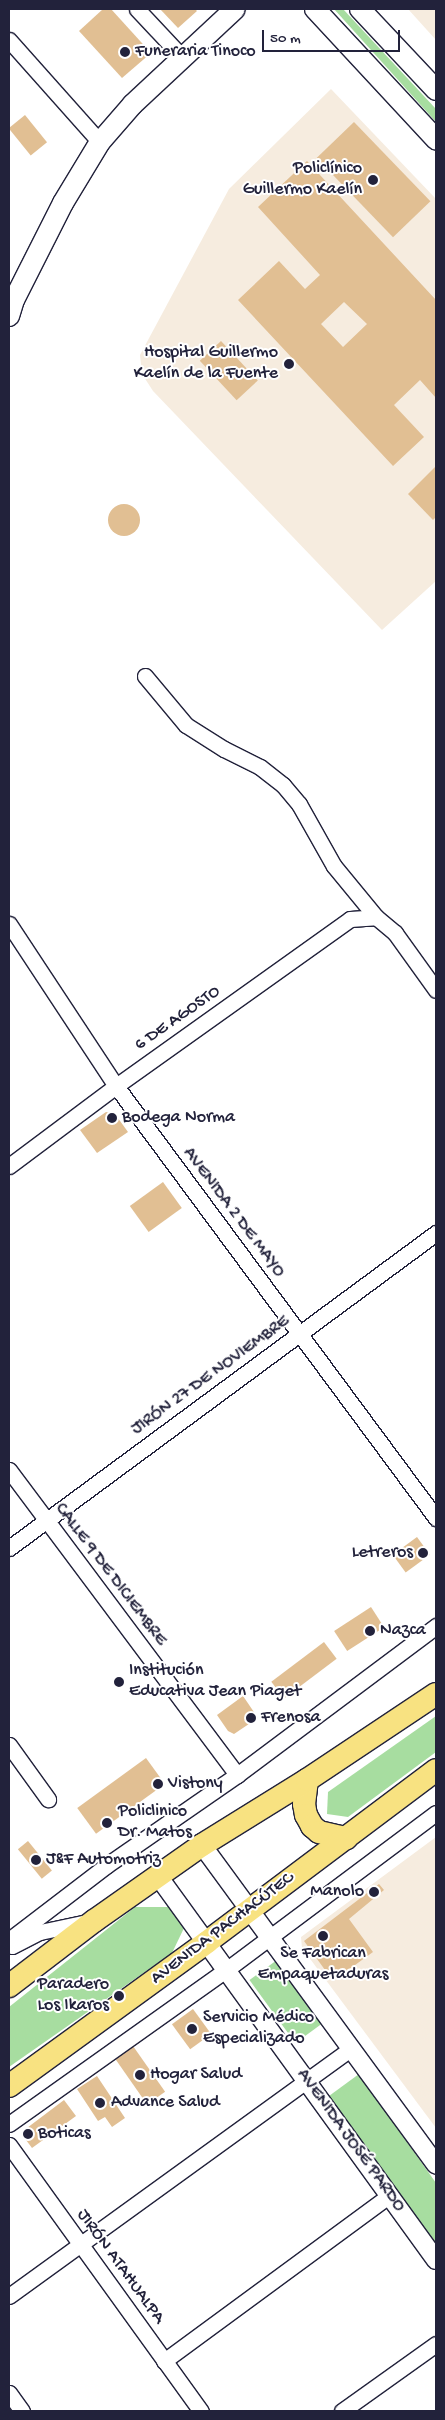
<!DOCTYPE html>
<html>
<head>
<meta charset="utf-8">
<style>
	body { margin:0 }
	#map { position:relative; width:445px; height:2420px; overflow:hidden; background:#fff; font-family:"Gochi Hand",sans-serif }
	div>[style] { position:absolute }
	.built>* { inset:0; background:#f6ecdf }
	.green>* { inset:0; background:#a7dda0; transform-origin:0 0 }
	.building>* { inset:0; background:#e1bf93; transform-origin:0 0 }
	.round { border-radius:50% }
	.roads { filter:drop-shadow(1px 0 #22223b) drop-shadow(-1px 0 #22223b) drop-shadow(0 1px #22223b) drop-shadow(0 -1px #22223b) }
	.minor>* { height:15px; margin:-7.5px; padding:0 7.5px; transform-origin:7.5px; border-radius:7.5px; background:#fff }
	.tertiary>* { height:18px; margin:-9px; padding:0 9px; transform-origin:9px; border-radius:9px; background:#fff }
	.secondary>* { height:20px; margin:-10px; padding:0 10px; transform-origin:10px; border-radius:10px; background:#fff }
	.primary>* { height:22px; margin:-11px; padding:0 11px; transform-origin:11px; border-radius:11px; background:#f8e281 }
	.dots>* { width:14px; height:14px; translate:-50% -50%; box-sizing:border-box; border:2px solid #fff; border-radius:50% }
	span { translate:-50% -50%; white-space:nowrap; text-align:center; line-height:1.15; -webkit-text-stroke:4px #fff; paint-order:stroke }
	.poi-label { font-size:18px; color:#22223b }
	.left { translate:0 -50%; text-align:left }
	.right { translate:-100% -50%; text-align:right }
	.street-label { font-size:18px; color:#22223b }
	.frame { position:absolute; inset:0; border:10px solid #22223b; pointer-events:none }
	.scale { position:absolute; left:262px; top:30px; width:138px; height:22px; box-sizing:border-box; border:2px solid #22223b; border-top:0; padding-left:6px; font-size:15px; line-height:18px; white-space:nowrap; color:#22223b; -webkit-text-stroke:4px #fff; paint-order:stroke }
</style>
</head>
<body>
<div id="map">
	<div class="built">
		<i style="clip-path:polygon(408px 9px,436px 9px,436px 40px)"></i>
		<i style="clip-path:polygon(331px 89px,436px 199px,436px 581px,382px 630px,153px 391px,142px 374px,140px 355px,229px 189px)"></i>
		<i style="clip-path:polygon(436px 1837px,436px 2128px,302px 1948px,301px 1937px)"></i>
	</div>
	<div class="green">
		<i style="clip-path:polygon(334px 9px,343px 9px,436px 109px,436px 122px)"></i>
		<i style="clip-path:polygon(436px 1716px,436px 1752px,348px 1817px,327px 1814px,328px 1792px)"></i>
		<i style="clip-path:polygon(135px 1907px,172px 1907px,185px 1926px,172px 1953px,9px 2067px,9px 2007px)"></i>
		<i style="left:277px;top:1960px;width:78px;height:34px;rotate:54deg"></i>
		<i style="clip-path:polygon(359px 2074px,436px 2183px,436px 2247px,329px 2096px)"></i>
	</div>
	<div class="building">
		<i style="clip-path:polygon(103px 9px,111px 9px,151px 53px,122px 78px,79px 31px)"></i>
		<i style="clip-path:polygon(160px 9px,195px 9px,197px 11px,178px 28px)"></i>
		<i style="left:25px;top:115px;width:35px;height:21px;rotate:51deg"></i>
		<i style="left:354px;top:122px;width:110px;height:52px;rotate:46deg"></i>
		<i style="clip-path:polygon(evenodd,307px 161px,436px 300px,436px 398px,420px 380px,394px 405px,424px 437px,393px 466px,238px 300px,279px 261px,305px 289px,320px 275px,258px 207px,307px 161px,344px 302px,367px 324px,343px 347px,321px 324px,344px 302px)"></i>
		<i style="left:221px;top:341px;width:54px;height:29px;rotate:47deg"></i>
		<i style="clip-path:polygon(436px 466px,436px 517px,433px 520px,408px 494px)"></i>
		<i class="round" style="left:108px;top:504px;width:32px;height:32px"></i>
		<i style="clip-path:polygon(106px 1112px,115px 1114px,128px 1132px,97px 1153px,80px 1130px)"></i>
		<i style="left:163px;top:1182px;width:32px;height:41px;rotate:54deg"></i>
		<i style="left:417px;top:1537px;width:22px;height:30px;rotate:54deg"></i>
		<i style="left:371px;top:1607px;width:24px;height:44px;rotate:57deg"></i>
		<i style="left:324px;top:1642px;width:21px;height:66px;rotate:53deg"></i>
		<i style="clip-path:polygon(243px 1696px,258px 1718px,234px 1734px,228px 1731px,217px 1715px)"></i>
		<i style="left:146px;top:1758px;width:32px;height:85px;rotate:54deg"></i>
		<i style="left:28px;top:1841px;width:38px;height:13px;rotate:51deg"></i>
		<i style="clip-path:polygon(379px 1884px,384px 1890px,349px 1919px,373px 1952px,333px 1981px,304px 1941px)"></i>
		<i style="left:193px;top:2009px;width:31px;height:26px;rotate:54deg"></i>
		<i style="left:133px;top:2046px;width:56px;height:22px;rotate:55deg"></i>
		<i style="clip-path:polygon(97px 2076px,125px 2118px,112px 2127px,105px 2117px,98px 2121px,77px 2089px)"></i>
		<i style="clip-path:polygon(64px 2100px,76px 2116px,32px 2148px,23px 2136px,23px 2131px)"></i>
	</div>
	<div class="roads">
		<div class="minor">
			<i style="left:137px;top:9px;width:66px;rotate:46.8deg"></i>
			<i style="left:9px;top:40px;width:137px;rotate:48.3deg"></i>
			<i style="left:145px;top:676px;width:64px;rotate:50.1deg"></i>
			<i style="left:186px;top:725px;width:45px;rotate:32.3deg"></i>
			<i style="left:224px;top:749px;width:40px;rotate:26.6deg"></i>
			<i style="left:260px;top:767px;width:29px;rotate:38deg"></i>
			<i style="left:283px;top:785px;width:25px;rotate:50deg"></i>
			<i style="left:299px;top:804px;width:71px;rotate:60.6deg"></i>
			<i style="left:334px;top:866px;width:66px;rotate:50.5deg"></i>
			<i style="left:376px;top:917px;width:25px;rotate:40deg"></i>
			<i style="left:395px;top:933px;width:70px;rotate:54.3deg"></i>
			<i style="left:9px;top:924px;width:194px;rotate:56.6deg"></i>
			<i style="left:116px;top:1086px;width:538px;rotate:53.47deg"></i>
			<i style="left:9px;top:1166px;width:134px;rotate:-36.8deg"></i>
			<i style="left:116px;top:1086px;width:287px;rotate:-35.5deg"></i>
			<i style="left:350px;top:919px;width:26px;rotate:-4deg"></i>
			<i style="left:9px;top:1470px;width:381px;rotate:53.2deg"></i>
			<i style="left:9px;top:1548px;width:531px;rotate:-36.42deg"></i>
			<i style="left:9px;top:1745px;width:67px;rotate:54.2deg"></i>
			<i style="left:9px;top:1940px;width:123px;rotate:-37.4deg"></i>
			<i style="left:107px;top:1865px;width:158px;rotate:-34.7deg"></i>
			<i style="left:237px;top:1775px;width:249px;rotate:-36.8deg"></i>
			<i style="left:12px;top:1946px;width:31px;rotate:-27deg"></i>
			<i style="left:40px;top:1932px;width:48px;rotate:-12deg"></i>
			<i style="left:9px;top:2124px;width:266px;rotate:-35.4deg"></i>
			<i style="left:226px;top:1970px;width:262px;rotate:-36.8deg"></i>
			<i style="left:9px;top:2145px;width:328px;rotate:54.2deg"></i>
			<i style="left:9px;top:2296px;width:423px;rotate:-35.9deg"></i>
			<i style="left:164px;top:2361px;width:279px;rotate:-36.3deg"></i>
			<i style="left:9px;top:2393px;width:22px;rotate:54deg"></i>
			<i style="left:342px;top:2411px;width:115px;rotate:-35.5deg"></i>
		</div>
		<div class="tertiary">
			<i style="left:202px;top:1845px;width:396px;rotate:53.8deg"></i>
			<i style="left:158px;top:1876px;width:474px;rotate:54.1deg"></i>
		</div>
		<div class="secondary">
			<i style="left:315px;top:9px;width:178px;rotate:47.1deg"></i>
			<i style="left:360px;top:9px;width:111px;rotate:46.8deg"></i>
			<i style="left:9px;top:316px;width:17px;rotate:-73deg"></i>
			<i style="left:14px;top:300px;width:109px;rotate:-63.2deg"></i>
			<i style="left:63px;top:203px;width:71px;rotate:-58.8deg"></i>
			<i style="left:100px;top:142px;width:50px;rotate:-49deg"></i>
			<i style="left:133px;top:104px;width:139px;rotate:-43deg"></i>
		</div>
		<div class="primary">
			<i style="left:307px;top:1780px;width:24px;rotate:97deg"></i>
			<i style="left:304px;top:1804px;width:11px;rotate:80deg"></i>
			<i style="left:306px;top:1815px;width:13px;rotate:61deg"></i>
			<i style="left:312px;top:1826px;width:9px;rotate:41deg"></i>
			<i style="left:319px;top:1832px;width:28px;rotate:13deg"></i>
			<i style="left:9px;top:1986px;width:107px;rotate:-37.4deg"></i>
			<i style="left:94px;top:1921px;width:132px;rotate:-35.1deg"></i>
			<i style="left:202px;top:1845px;width:123px;rotate:-31.8deg"></i>
			<i style="left:307px;top:1780px;width:155px;rotate:-33.7deg"></i>
			<i style="left:9px;top:2086px;width:245px;rotate:-36deg"></i>
			<i style="left:207px;top:1942px;width:286px;rotate:-36.9deg"></i>
		</div>
	</div>
	<div class="dots">
		<i style="left:125px;top:52px;background:#22223b"></i>
		<i style="left:373px;top:180px;background:#22223b"></i>
		<i style="left:289px;top:364px;background:#22223b"></i>
		<i style="left:112px;top:1118px;background:#22223b"></i>
		<i style="left:423px;top:1553px;background:#22223b"></i>
		<i style="left:370px;top:1631px;background:#22223b"></i>
		<i style="left:119px;top:1682px;background:#22223b"></i>
		<i style="left:251px;top:1718px;background:#22223b"></i>
		<i style="left:158px;top:1784px;background:#22223b"></i>
		<i style="left:107px;top:1823px;background:#22223b"></i>
		<i style="left:36px;top:1860px;background:#22223b"></i>
		<i style="left:374px;top:1892px;background:#22223b"></i>
		<i style="left:323px;top:1936px;background:#22223b"></i>
		<i style="left:119px;top:1996px;background:#22223b"></i>
		<i style="left:192px;top:2029px;background:#22223b"></i>
		<i style="left:140px;top:2075px;background:#22223b"></i>
		<i style="left:100px;top:2103px;background:#22223b"></i>
		<i style="left:28px;top:2134px;background:#22223b"></i>
	</div>
	<div class="poi-label">
		<span class="left" style="left:135px;top:52px">Funeraria Tinoco</span>
		<span class="right" style="left:362px;top:180px">Policlínico<br>Guillermo Kaelín</span>
		<span class="right" style="left:278px;top:364px">Hospital Guillermo<br>Kaelín de la Fuente</span>
		<span class="left" style="left:122px;top:1118px">Bodega Norma</span>
		<span class="right" style="left:413px;top:1553px">Letreros</span>
		<span class="left" style="left:380px;top:1631px">Nazca</span>
		<span class="left" style="left:129px;top:1682px">Institución<br>Educativa Jean Piaget</span>
		<span class="left" style="left:261px;top:1718px">Frenosa</span>
		<span class="left" style="left:168px;top:1784px">Vistony</span>
		<span class="left" style="left:118px;top:1823px">Policlinico<br>Dr. Matos</span>
		<span class="left" style="left:46px;top:1860px">J&amp;F Automotriz</span>
		<span class="right" style="left:364px;top:1892px">Manolo</span>
		<span style="left:323px;top:1965px">Se Fabrican<br>Empaquetaduras</span>
		<span class="right" style="left:109px;top:1996px">Paradero<br>Los Ikaros</span>
		<span class="left" style="left:203px;top:2029px">Servicio Médico<br>Especializado</span>
		<span class="left" style="left:150px;top:2075px">Hogar Salud</span>
		<span class="left" style="left:111px;top:2103px">Advance Salud</span>
		<span class="left" style="left:38px;top:2134px">Boticas</span>
	</div>
	<div class="street-label">
		<span style="left:178px;top:1019px;rotate:-35deg">6 DE AGOSTO</span>
		<span style="left:233px;top:1213px;rotate:53deg">AVENIDA 2 DE MAYO</span>
		<span style="left:211px;top:1376px;rotate:-36deg">JIRÓN 27 DE NOVIEMBRE</span>
		<span style="left:110px;top:1575px;rotate:53deg">CALLE 9 DE DICIEMBRE</span>
		<span style="left:223px;top:1929px;rotate:-37deg">AVENIDA PACHACÚTEC</span>
		<span style="left:350px;top:2141px;rotate:54deg">AVENIDA JOSÉ PARDO</span>
		<span style="left:120px;top:2267px;rotate:54deg">JIRÓN ATAHUALPA</span>
	</div>
	<div class="frame"></div>
	<div class="scale">50 m</div>
</div>
</body>
</html>
